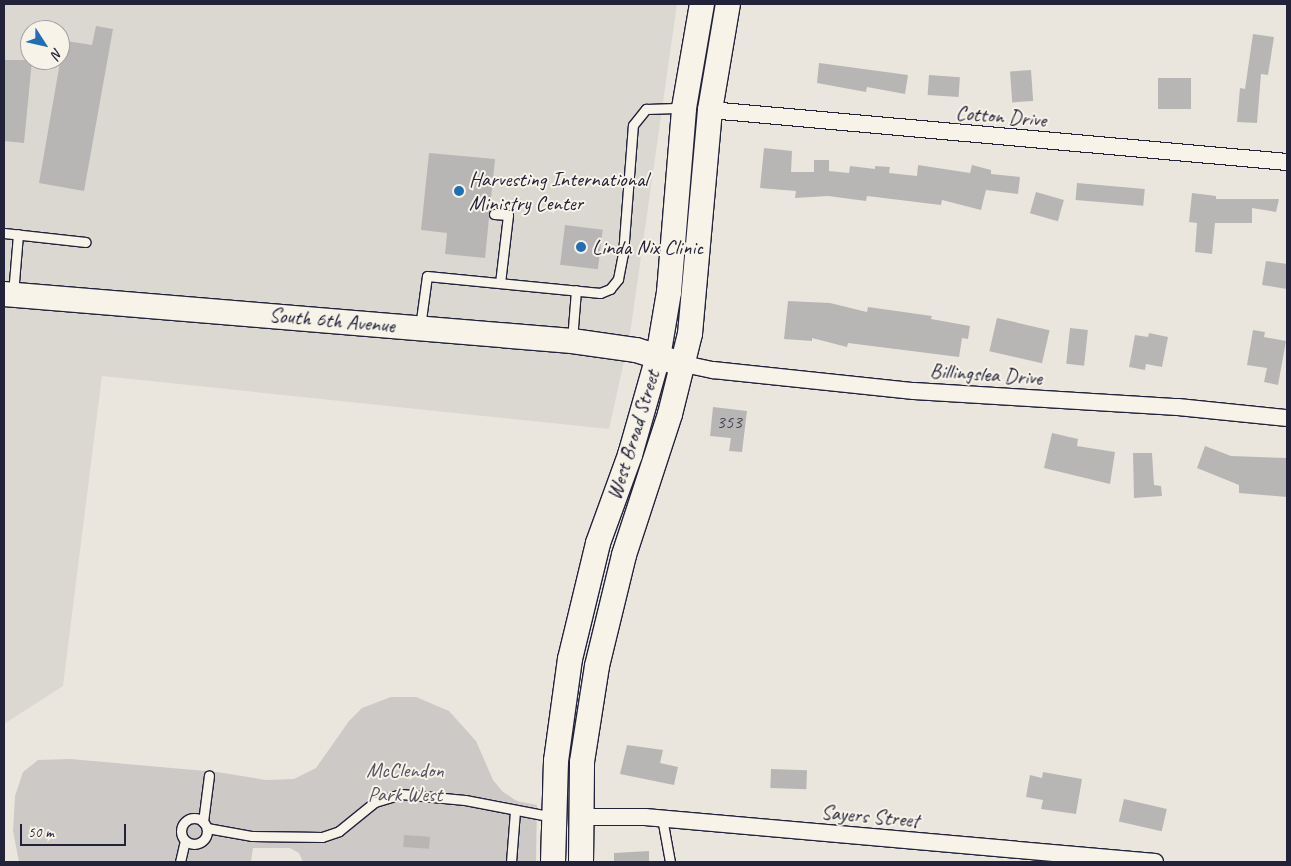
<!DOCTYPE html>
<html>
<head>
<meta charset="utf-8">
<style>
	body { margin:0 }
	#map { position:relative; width:1291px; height:866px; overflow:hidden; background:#eae6de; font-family:Caveat,sans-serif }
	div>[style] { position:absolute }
	.built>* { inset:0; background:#dbd8d2 }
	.green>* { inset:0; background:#cdc9c6 }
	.building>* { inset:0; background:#b8b6b5; transform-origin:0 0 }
	.roads { filter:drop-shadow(1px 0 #22223b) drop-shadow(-1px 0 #22223b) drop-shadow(0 1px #22223b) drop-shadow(0 -1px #22223b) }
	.lane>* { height:9px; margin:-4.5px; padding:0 4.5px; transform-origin:4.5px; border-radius:4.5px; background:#f7f3e8 }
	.lane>.ring { margin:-4.5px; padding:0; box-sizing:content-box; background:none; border:9px solid #f7f3e8; border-radius:50% }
	.street>* { height:16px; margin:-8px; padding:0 8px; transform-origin:8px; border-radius:8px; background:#f7f3e8 }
	.secondary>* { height:24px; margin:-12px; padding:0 12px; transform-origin:12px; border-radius:12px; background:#f7f3e8 }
	.dots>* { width:14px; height:14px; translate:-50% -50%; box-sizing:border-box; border:2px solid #f7f3e8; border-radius:50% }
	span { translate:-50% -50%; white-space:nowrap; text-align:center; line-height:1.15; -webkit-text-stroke:4px #f7f3e8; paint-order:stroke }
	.number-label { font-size:19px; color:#48475a }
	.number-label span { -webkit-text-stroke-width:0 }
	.street-label { font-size:21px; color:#22223b }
	.poi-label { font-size:21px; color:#22223b }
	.left { translate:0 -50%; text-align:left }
	.park-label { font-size:21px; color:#555465 }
	.frame { position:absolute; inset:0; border:5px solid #22223b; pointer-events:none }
	.north { position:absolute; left:20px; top:20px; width:50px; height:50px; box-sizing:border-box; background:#f7f3e8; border:1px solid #a29fa3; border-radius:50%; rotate:125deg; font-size:14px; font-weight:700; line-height:20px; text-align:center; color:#22223b }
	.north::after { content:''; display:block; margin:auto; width:18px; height:22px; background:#1f6fb2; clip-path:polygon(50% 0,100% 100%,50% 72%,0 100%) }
	.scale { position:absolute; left:20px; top:824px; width:106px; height:22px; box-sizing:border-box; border:2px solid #22223b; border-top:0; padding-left:6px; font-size:15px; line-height:18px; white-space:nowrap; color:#22223b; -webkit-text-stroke:4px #f7f3e8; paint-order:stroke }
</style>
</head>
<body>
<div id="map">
	<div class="built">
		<i style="clip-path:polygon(evenodd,4px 4px,677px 4px,630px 334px,609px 429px,102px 376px,63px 686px,4px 724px,4px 4px,30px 30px,60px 30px,60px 60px,30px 60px,30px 30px)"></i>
	</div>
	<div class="green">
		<i style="clip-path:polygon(391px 697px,416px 697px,449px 711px,476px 741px,493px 780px,503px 792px,517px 801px,537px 805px,536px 862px,303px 862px,299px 853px,290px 848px,253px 848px,251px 862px,19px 862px,13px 831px,15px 796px,23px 772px,38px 760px,70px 759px,217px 772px,266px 780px,294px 779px,316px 768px,349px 721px,362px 708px)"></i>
	</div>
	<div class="building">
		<i style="clip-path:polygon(96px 26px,113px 29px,84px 191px,39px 183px,60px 62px,60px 40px,92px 45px)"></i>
		<i style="clip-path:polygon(1253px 34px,1274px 37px,1268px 75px,1261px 74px,1257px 123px,1237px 122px,1240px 88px,1245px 89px)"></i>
		<i style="clip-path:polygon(4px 60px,32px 60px,24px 143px,4px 141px)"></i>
		<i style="clip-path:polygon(819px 63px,908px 75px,905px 94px,867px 87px,866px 92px,817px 83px)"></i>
		<i style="left:1031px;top:70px;width:31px;height:21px;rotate:86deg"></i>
		<i style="left:929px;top:75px;width:31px;height:20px;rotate:4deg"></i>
		<i style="left:1158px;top:78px;width:33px;height:31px"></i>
		<i style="clip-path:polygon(764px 148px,792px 151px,791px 172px,814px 172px,814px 160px,829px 160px,829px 171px,849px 173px,850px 166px,875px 169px,875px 166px,890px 167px,889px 173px,917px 176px,918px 165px,970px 173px,972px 165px,991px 170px,991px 174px,1020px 177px,1018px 194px,986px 190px,981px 210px,942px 200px,941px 205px,867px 196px,866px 201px,828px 196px,795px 198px,796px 191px,760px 188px)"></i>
		<i style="clip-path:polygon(429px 153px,495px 159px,485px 258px,445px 254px,447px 233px,421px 230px)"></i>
		<i style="left:1077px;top:183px;width:68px;height:17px;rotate:5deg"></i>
		<i style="left:1036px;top:192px;width:29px;height:22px;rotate:16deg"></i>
		<i style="clip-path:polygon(1192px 193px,1216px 196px,1216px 199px,1279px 199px,1276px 212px,1252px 208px,1252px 223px,1215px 223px,1212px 254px,1195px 252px,1197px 223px,1189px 222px)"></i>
		<i style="left:565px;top:225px;width:38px;height:40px;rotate:7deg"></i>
		<i style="clip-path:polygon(1266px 261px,1287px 264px,1287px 289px,1262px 285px)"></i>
		<i style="clip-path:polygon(788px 301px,830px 303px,867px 312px,868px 307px,932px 316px,931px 319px,970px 326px,968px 339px,962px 338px,959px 357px,848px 343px,847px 347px,812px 338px,812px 341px,784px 339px)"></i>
		<i style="left:997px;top:318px;width:54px;height:34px;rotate:13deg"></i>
		<i style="left:1070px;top:328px;width:18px;height:36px;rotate:6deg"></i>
		<i style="clip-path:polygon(1253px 330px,1265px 332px,1264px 337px,1286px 341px,1278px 385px,1264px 382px,1267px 368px,1247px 365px)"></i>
		<i style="clip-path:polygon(1149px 333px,1168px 337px,1162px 367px,1146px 364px,1145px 370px,1129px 367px,1135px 335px,1148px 337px)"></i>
		<i style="clip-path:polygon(713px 407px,747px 411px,742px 452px,729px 451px,731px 438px,710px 436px)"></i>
		<i style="clip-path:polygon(1052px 433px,1078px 439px,1077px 446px,1115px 452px,1110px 484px,1044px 468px)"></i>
		<i style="clip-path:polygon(1205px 446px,1231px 456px,1287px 458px,1287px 497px,1239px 493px,1239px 485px,1197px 468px)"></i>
		<i style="clip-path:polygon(1133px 453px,1152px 453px,1154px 485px,1161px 486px,1162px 496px,1134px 498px)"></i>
		<i style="clip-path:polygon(627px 745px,663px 750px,660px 763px,678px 767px,674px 785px,620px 774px)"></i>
		<i style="left:771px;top:769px;width:36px;height:19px;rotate:2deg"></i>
		<i style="clip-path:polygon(1043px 772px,1082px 779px,1076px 814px,1041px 809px,1043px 800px,1026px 797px,1030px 775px,1042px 778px)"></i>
		<i style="left:1124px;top:799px;width:44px;height:23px;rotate:13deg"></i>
		<i style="left:404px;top:835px;width:26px;height:12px;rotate:4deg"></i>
		<i style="clip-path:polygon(649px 851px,649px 862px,614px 862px,614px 853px)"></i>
	</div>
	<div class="roads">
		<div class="lane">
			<i style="left:494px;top:214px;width:14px;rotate:4deg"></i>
			<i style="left:508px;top:215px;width:68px;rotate:96.7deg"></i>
			<i style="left:4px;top:233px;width:82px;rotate:6.3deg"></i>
			<i style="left:13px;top:294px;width:60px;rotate:-85.2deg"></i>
			<i style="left:420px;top:327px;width:51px;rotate:-82.2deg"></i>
			<i style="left:427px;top:276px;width:174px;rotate:5.6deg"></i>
			<i style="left:600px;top:293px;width:11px;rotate:-22deg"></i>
			<i style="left:610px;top:289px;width:13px;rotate:-51deg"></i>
			<i style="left:618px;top:279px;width:25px;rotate:-79deg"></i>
			<i style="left:623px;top:254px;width:129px;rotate:-85.6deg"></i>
			<i style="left:633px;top:125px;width:21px;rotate:-51deg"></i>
			<i style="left:646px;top:109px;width:38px;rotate:-2deg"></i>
			<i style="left:572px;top:340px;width:50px;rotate:-85.4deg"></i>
			<i class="ring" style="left:181px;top:818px;width:17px;height:17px"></i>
			<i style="left:662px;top:818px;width:45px;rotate:79.7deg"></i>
			<i style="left:203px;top:822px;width:47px;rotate:-82.7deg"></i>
			<i style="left:207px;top:828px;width:46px;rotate:10.1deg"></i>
			<i style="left:252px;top:836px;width:70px;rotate:0.8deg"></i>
			<i style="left:322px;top:837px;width:18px;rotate:-19deg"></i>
			<i style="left:339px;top:831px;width:46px;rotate:-38.9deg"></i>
			<i style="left:375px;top:802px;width:27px;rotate:-17deg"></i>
			<i style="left:401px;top:794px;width:64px;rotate:5.4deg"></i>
			<i style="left:465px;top:800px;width:90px;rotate:10.9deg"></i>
			<i style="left:180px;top:862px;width:22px;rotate:-77deg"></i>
			<i style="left:511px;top:862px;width:51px;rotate:-85.5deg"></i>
		</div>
		<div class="street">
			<i style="left:710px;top:110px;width:579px;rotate:5.15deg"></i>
			<i style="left:684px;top:364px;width:30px;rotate:12deg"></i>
			<i style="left:713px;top:370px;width:202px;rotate:6deg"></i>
			<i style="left:914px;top:391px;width:264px;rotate:3.5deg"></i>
			<i style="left:1178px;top:407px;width:110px;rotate:5.8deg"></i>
			<i style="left:581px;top:817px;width:64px"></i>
			<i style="left:645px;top:817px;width:512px;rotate:5.04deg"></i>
		</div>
		<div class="secondary">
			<i style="left:4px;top:294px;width:570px;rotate:4.73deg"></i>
			<i style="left:572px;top:341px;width:65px;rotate:8deg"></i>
			<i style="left:636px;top:350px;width:39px;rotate:17deg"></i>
			<i style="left:553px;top:862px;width:101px;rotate:-88.3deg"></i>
			<i style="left:556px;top:761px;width:103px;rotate:-82.2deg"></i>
			<i style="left:570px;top:659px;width:119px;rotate:-76.4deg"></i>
			<i style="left:598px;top:543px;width:94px;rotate:-70deg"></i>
			<i style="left:630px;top:455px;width:102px;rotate:-74.1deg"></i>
			<i style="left:658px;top:357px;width:66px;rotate:-80.4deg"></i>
			<i style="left:669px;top:292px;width:185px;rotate:-85.3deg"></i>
			<i style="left:684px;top:108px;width:106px;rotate:-80.2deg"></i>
			<i style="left:581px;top:862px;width:100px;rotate:-89.4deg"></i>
			<i style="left:582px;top:762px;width:97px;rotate:-81.1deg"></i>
			<i style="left:597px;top:666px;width:114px;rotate:-76.3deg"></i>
			<i style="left:624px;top:555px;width:148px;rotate:-71.9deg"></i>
			<i style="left:670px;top:414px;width:82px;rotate:-76deg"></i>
			<i style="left:690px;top:334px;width:225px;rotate:-84.9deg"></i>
			<i style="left:710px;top:110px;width:108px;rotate:-80.4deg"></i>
		</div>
	</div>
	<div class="dots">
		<i style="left:459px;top:191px;background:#1f6fb2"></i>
		<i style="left:581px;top:247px;background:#1f6fb2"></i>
	</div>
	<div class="number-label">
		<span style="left:729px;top:423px">353</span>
	</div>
	<div class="street-label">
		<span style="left:1001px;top:116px;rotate:5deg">Cotton Drive</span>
		<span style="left:332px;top:320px;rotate:5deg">South 6th Avenue</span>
		<span style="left:986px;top:374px;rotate:4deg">Billingslea Drive</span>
		<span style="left:633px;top:435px;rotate:-73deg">West Broad Street</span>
		<span style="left:870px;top:816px;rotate:5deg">Sayers Street</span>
	</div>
	<div class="poi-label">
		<span class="left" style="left:469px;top:191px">Harvesting International<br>Ministry Center</span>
		<span class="left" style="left:592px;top:247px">Linda Nix Clinic</span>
	</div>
	<div class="park-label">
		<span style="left:405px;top:782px">McClendon<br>Park West</span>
	</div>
	<div class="frame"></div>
	<div class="north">N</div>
	<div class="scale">50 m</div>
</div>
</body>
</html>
